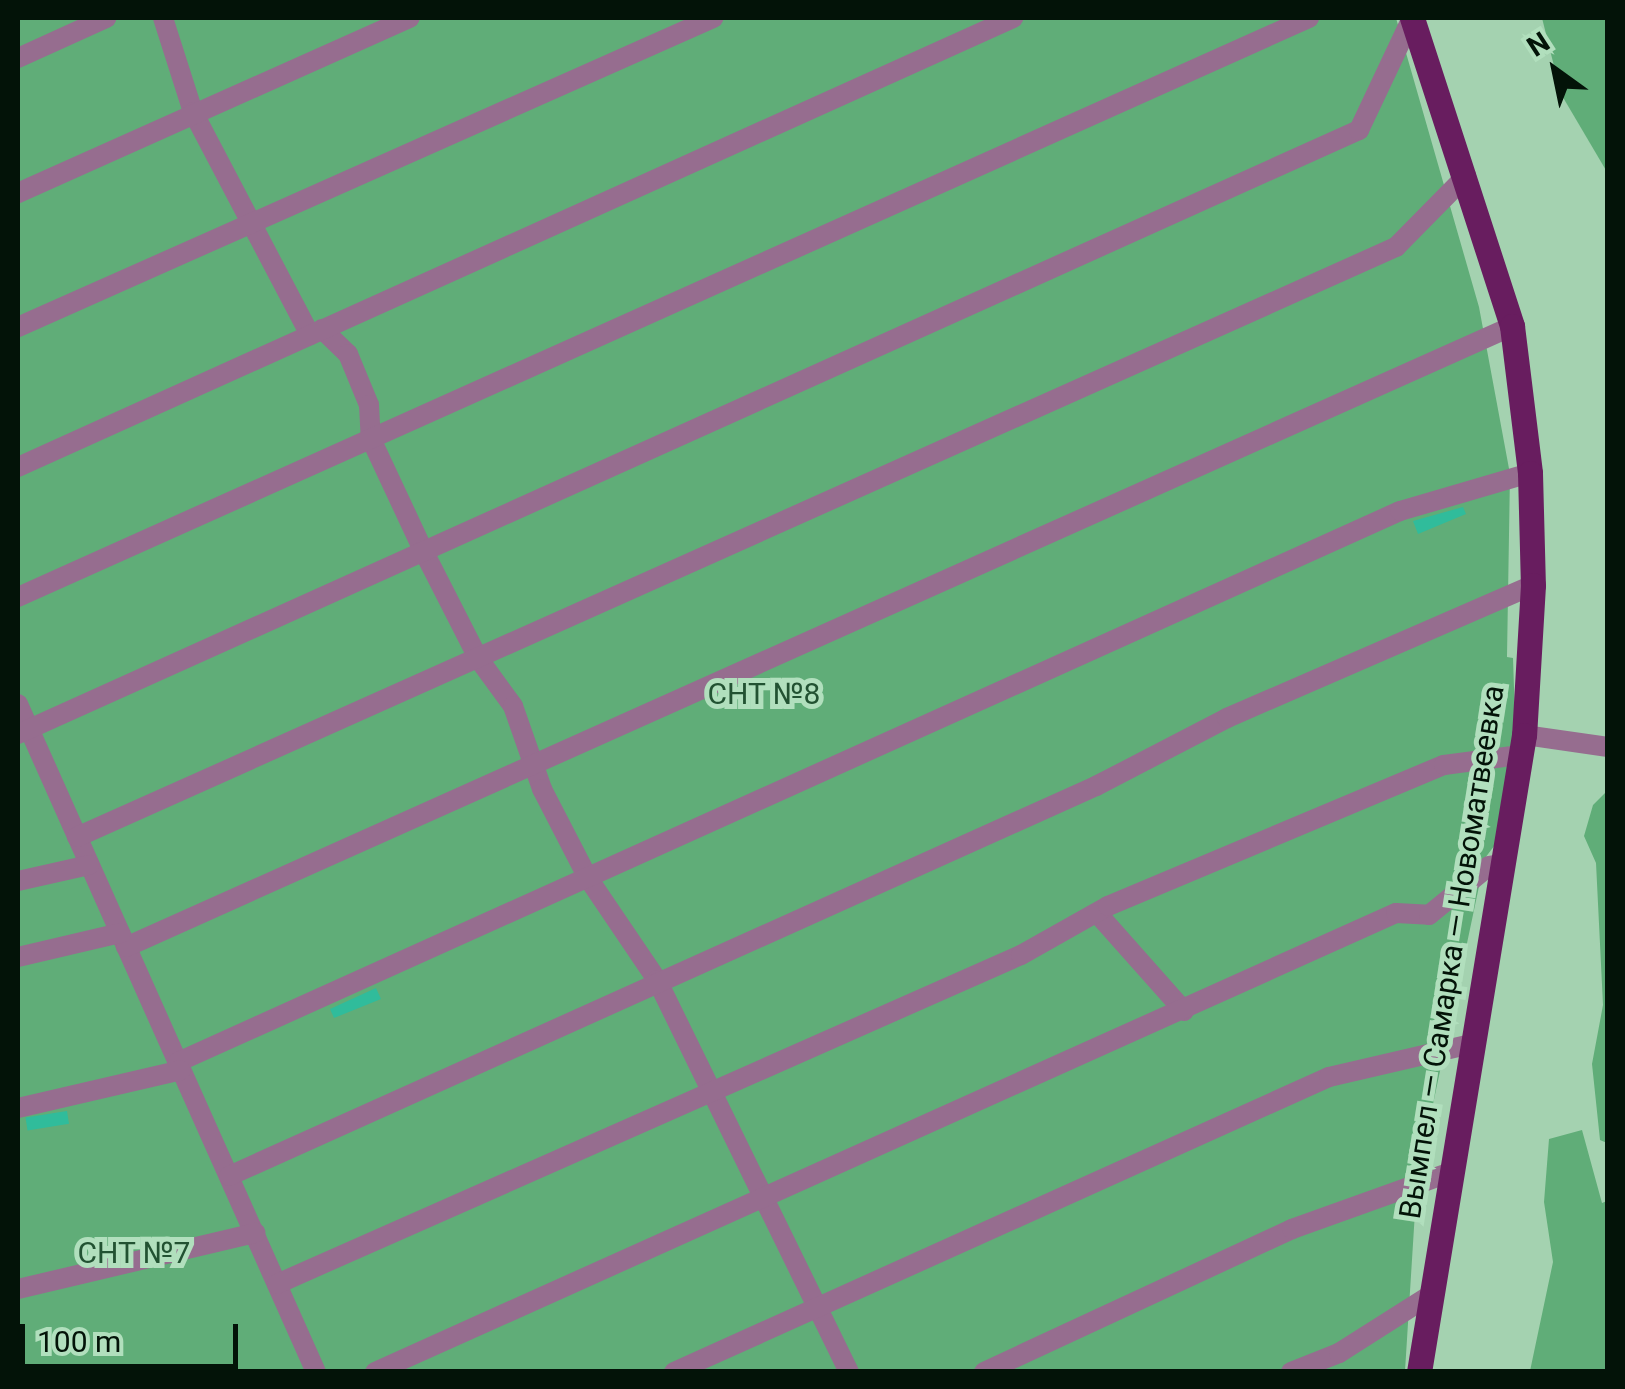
<!DOCTYPE html>
<html>
<head>
<meta charset="utf-8">
<style>
	body { margin:0 }
	#map { position:relative; width:1625px; height:1389px; overflow:hidden; background:#a4d2b0; font-family:Roboto,sans-serif }
	div>[style] { position:absolute }
	.green>* { inset:0; background:#60ad78 }
	.building>* { inset:0; background:#30bc9b; transform-origin:0 0 }
	.minor>* { height:20px; margin:-10px; padding:0 10px; transform-origin:10px; border-radius:10px; background:#966d8f }
	.major>* { height:25px; margin:-12.5px; padding:0 12.5px; transform-origin:12.5px; border-radius:12.5px; background:#681d5f }
	span { translate:-50% -50%; white-space:nowrap; text-align:center; line-height:1.15; -webkit-text-stroke:10px #b1dfbd; paint-order:stroke }
	.park-label { font-size:30px; color:#225232 }
	.street-label { font-size:30px; color:#031308 }
	.frame { position:absolute; inset:0; border:20px solid #031308; pointer-events:none }
	.north { position:absolute; left:1505px; top:20px; width:100px; height:100px; -webkit-text-stroke:8px #b1dfbd; paint-order:stroke; rotate:327deg; font-size:28px; font-weight:700; line-height:40px; text-align:center; color:#031308 }
	.north::after { content:''; display:block; margin:auto; width:35px; height:45px; background:#031308; clip-path:polygon(50% 0,100% 100%,50% 72%,0 100%) }
	.scale { position:absolute; left:20px; top:1324px; width:218px; height:45px; box-sizing:border-box; border:5px solid #031308; border-top:0; padding-left:12px; font-size:30px; line-height:35px; white-space:nowrap; color:#031308; -webkit-text-stroke:8px #b1dfbd; paint-order:stroke }
</style>
</head>
<body>
<div id="map">
	<div class="green">
		<i style="clip-path:polygon(18px 18px,1396px 18px,1479px 307px,1510px 474px,1507px 657px,1513px 658px,1515px 718px,1498px 841px,1485px 858px,1417px 1180px,1405px 1371px,18px 1371px)"></i>
		<i style="clip-path:polygon(1542px 18px,1607px 18px,1607px 172px,1561px 94px)"></i>
		<i style="clip-path:polygon(1607px 791px,1608px 791px,1607px 1143px,1600px 1140px,1592px 1064px,1603px 1005px,1596px 863px,1584px 836px,1593px 805px)"></i>
		<i style="clip-path:polygon(1582px 1130px,1602px 1203px,1607px 1201px,1607px 1371px,1530px 1371px,1553px 1262px,1544px 1202px,1549px 1139px)"></i>
	</div>
	<div class="building">
		<i style="clip-path:polygon(1463px 507px,1466px 514px,1418px 534px,1413px 521px)"></i>
		<i style="clip-path:polygon(376px 988px,381px 999px,334px 1018px,330px 1009px)"></i>
		<i style="left:67px;top:1111px;width:13px;height:42px;rotate:81deg"></i>
	</div>
	<div class="minor">
		<i style="left:163px;top:18px;width:99px;rotate:72.3deg"></i>
		<i style="left:193px;top:112px;width:252px;rotate:62.3deg"></i>
		<i style="left:18px;top:58px;width:97px;rotate:-24.4deg"></i>
		<i style="left:18px;top:193px;width:429px;rotate:-24.1deg"></i>
		<i style="left:18px;top:327px;width:761px;rotate:-23.97deg"></i>
		<i style="left:322px;top:329px;width:36px;rotate:44deg"></i>
		<i style="left:348px;top:354px;width:55px;rotate:67.6deg"></i>
		<i style="left:369px;top:405px;width:34px;rotate:87deg"></i>
		<i style="left:371px;top:439px;width:123px;rotate:64.9deg"></i>
		<i style="left:423px;top:550px;width:121px;rotate:63deg"></i>
		<i style="left:478px;top:658px;width:59px;rotate:53.9deg"></i>
		<i style="left:513px;top:706px;width:88px;rotate:70.7deg"></i>
		<i style="left:542px;top:789px;width:100px;rotate:62.7deg"></i>
		<i style="left:588px;top:878px;width:123px;rotate:55.9deg"></i>
		<i style="left:657px;top:980px;width:436px;rotate:63.9deg"></i>
		<i style="left:18px;top:467px;width:1092px;rotate:-24.29deg"></i>
		<i style="left:18px;top:597px;width:1415px;rotate:-24.16deg"></i>
		<i style="left:18px;top:704px;width:731px;rotate:65.96deg"></i>
		<i style="left:18px;top:734px;width:1471px;rotate:-24.25deg"></i>
		<i style="left:1359px;top:130px;width:124px;rotate:-64.7deg"></i>
		<i style="left:1524px;top:735px;width:85px;rotate:8.1deg"></i>
		<i style="left:77px;top:837px;width:1445px;rotate:-24.1deg"></i>
		<i style="left:1396px;top:247px;width:100px;rotate:-45.4deg"></i>
		<i style="left:18px;top:881px;width:73px;rotate:-12.7deg"></i>
		<i style="left:1097px;top:913px;width:131px;rotate:48.4deg"></i>
		<i style="left:126px;top:947px;width:1519px;rotate:-24.13deg"></i>
		<i style="left:18px;top:957px;width:105px;rotate:-13.2deg"></i>
		<i style="left:178px;top:1062px;width:1340px;rotate:-24.27deg"></i>
		<i style="left:1400px;top:511px;width:135px;rotate:-16.3deg"></i>
		<i style="left:18px;top:1108px;width:167px;rotate:-13.1deg"></i>
		<i style="left:229px;top:1176px;width:951px;rotate:-24.22deg"></i>
		<i style="left:1096px;top:786px;width:148px;rotate:-27.4deg"></i>
		<i style="left:1227px;top:718px;width:334px;rotate:-23.5deg"></i>
		<i style="left:277px;top:1284px;width:813px;rotate:-23.86deg"></i>
		<i style="left:1021px;top:955px;width:100px;rotate:-29.4deg"></i>
		<i style="left:1108px;top:906px;width:364px;rotate:-22.8deg"></i>
		<i style="left:1444px;top:765px;width:77px;rotate:-7.5deg"></i>
		<i style="left:18px;top:1289px;width:244px;rotate:-13.3deg"></i>
		<i style="left:375px;top:1372px;width:1119px;rotate:-24.21deg"></i>
		<i style="left:1396px;top:913px;width:33px;rotate:3deg"></i>
		<i style="left:1429px;top:915px;width:77px;rotate:-39.2deg"></i>
		<i style="left:1489px;top:866px;width:16px;rotate:-11deg"></i>
		<i style="left:674px;top:1372px;width:718px;rotate:-24.25deg"></i>
		<i style="left:1329px;top:1077px;width:146px;rotate:-13.1deg"></i>
		<i style="left:984px;top:1372px;width:340px;rotate:-24.9deg"></i>
		<i style="left:1292px;top:1229px;width:169px;rotate:-19.7deg"></i>
		<i style="left:1291px;top:1372px;width:52px;rotate:-21.6deg"></i>
		<i style="left:1339px;top:1353px;width:114px;rotate:-32.4deg"></i>
	</div>
	<div class="major">
		<i style="left:1412px;top:18px;width:324px;rotate:72deg"></i>
		<i style="left:1512px;top:326px;width:148px;rotate:83deg"></i>
		<i style="left:1530px;top:473px;width:112px;rotate:88.5deg"></i>
		<i style="left:1533px;top:585px;width:150px;rotate:93.4deg"></i>
		<i style="left:1524px;top:735px;width:646px;rotate:99.36deg"></i>
	</div>
	<div class="park-label">
		<span style="left:764px;top:694px">СНТ №8</span>
		<span style="left:134px;top:1253px">СНТ №7</span>
	</div>
	<div class="street-label">
		<span style="left:1452px;top:952px;rotate:-81deg">Вымпел — Самарка — Новоматвеевка</span>
	</div>
	<div class="frame"></div>
	<div class="north">N</div>
	<div class="scale">100 m</div>
</div>
</body>
</html>
